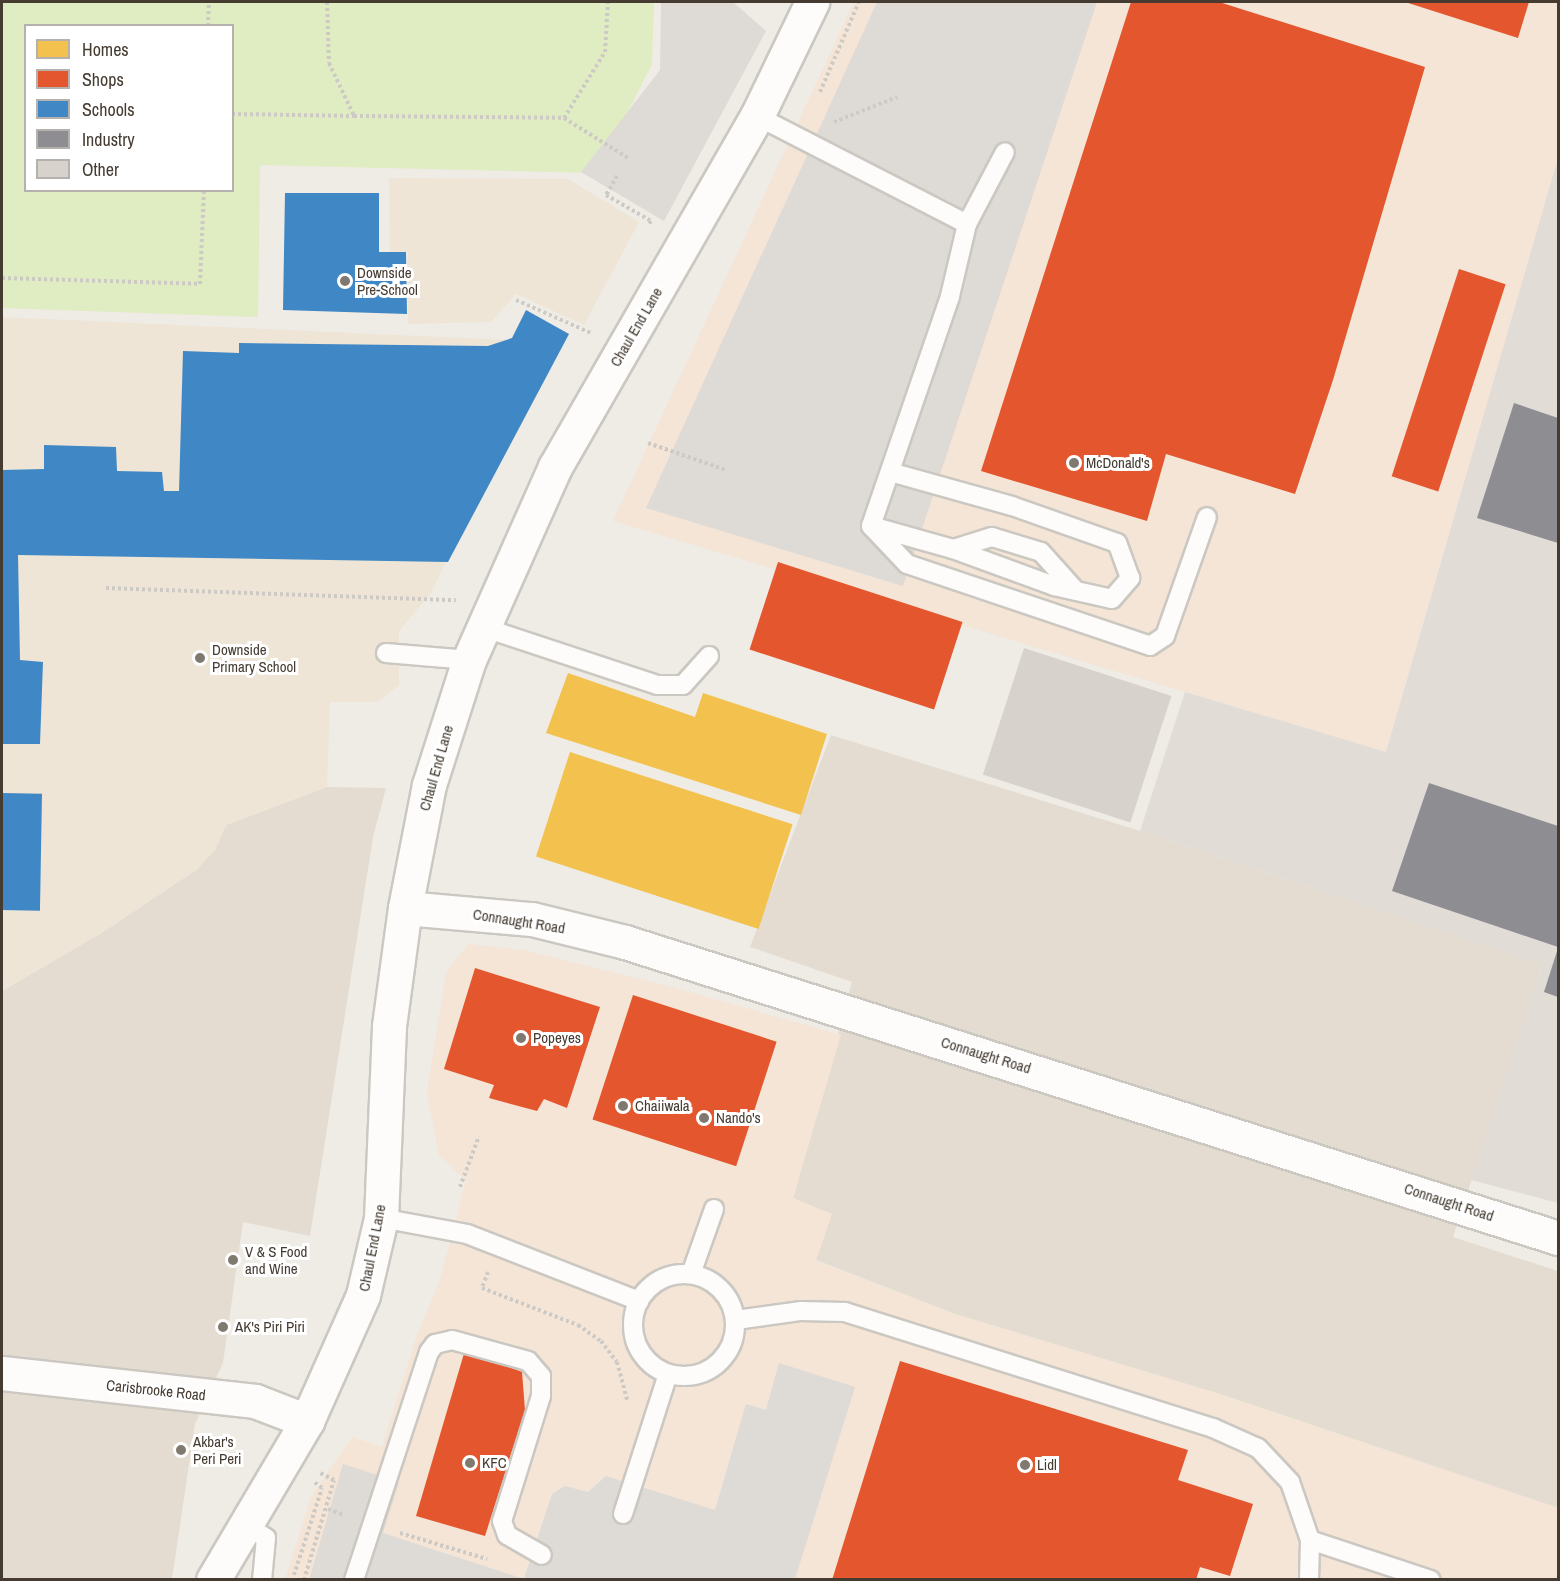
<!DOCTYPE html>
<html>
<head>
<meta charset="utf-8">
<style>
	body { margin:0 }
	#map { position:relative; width:1560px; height:1581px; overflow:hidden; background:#efebe5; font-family:"Archivo Narrow",sans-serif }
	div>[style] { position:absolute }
	.residential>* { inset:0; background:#e4dcd1 }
	.commercial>* { inset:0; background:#f4e5d6 }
	.industrial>* { inset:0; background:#e2dcd6 }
	.education>* { inset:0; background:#eee5d6 }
	.green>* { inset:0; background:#e0ecc1 }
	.parking>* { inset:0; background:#dedad6 }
	.homes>* { inset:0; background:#f2c14e; transform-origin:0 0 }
	.shops>* { inset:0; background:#e4572e; transform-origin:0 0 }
	.schools>* { inset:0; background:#3f88c5; transform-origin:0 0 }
	.industry>* { inset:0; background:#8d8d92 }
	.building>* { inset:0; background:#d7d2cc; transform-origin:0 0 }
	.path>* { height:4px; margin-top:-2px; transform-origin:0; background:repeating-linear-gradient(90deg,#cdc9c5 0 3px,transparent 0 6px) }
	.roads { filter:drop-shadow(2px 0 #cbc7c1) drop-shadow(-2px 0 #cbc7c1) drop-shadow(0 2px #cbc7c1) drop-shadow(0 -2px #cbc7c1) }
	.service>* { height:18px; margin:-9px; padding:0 9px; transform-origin:9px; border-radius:9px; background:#fdfcfb }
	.service>.ring { margin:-9px; padding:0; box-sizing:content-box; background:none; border:18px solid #fdfcfb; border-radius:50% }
	.minor>* { height:33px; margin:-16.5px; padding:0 16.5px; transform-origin:16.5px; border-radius:16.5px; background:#fdfcfb }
	.tertiary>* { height:33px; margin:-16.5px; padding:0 16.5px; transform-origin:16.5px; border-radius:16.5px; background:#fdfcfb }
	.dots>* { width:16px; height:16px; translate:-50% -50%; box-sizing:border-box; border:3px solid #fff; border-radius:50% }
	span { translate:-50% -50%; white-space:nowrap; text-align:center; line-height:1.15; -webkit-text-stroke:6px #fff; paint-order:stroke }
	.poi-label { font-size:15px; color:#453b31 }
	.left { translate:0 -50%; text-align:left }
	.street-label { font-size:15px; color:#453b31 }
	.frame { position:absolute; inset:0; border:3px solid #453b31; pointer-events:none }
	.legend { position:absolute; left:24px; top:24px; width:210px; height:168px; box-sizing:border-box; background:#fff; border:2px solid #b5b1ad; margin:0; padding:8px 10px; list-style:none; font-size:18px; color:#453b31 }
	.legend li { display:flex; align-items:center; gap:12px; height:30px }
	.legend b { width:30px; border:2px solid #b5b1ad }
</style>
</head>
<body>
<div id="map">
	<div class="residential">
		<i style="clip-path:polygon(831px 735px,1140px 831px,1542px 964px,1453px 1237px,1558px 1271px,1558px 1508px,1220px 1394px,955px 1314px,816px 1260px,793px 1199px,852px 982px,750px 947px)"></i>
		<i style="clip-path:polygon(327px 787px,386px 788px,373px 837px,310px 1236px,243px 1222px,223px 1363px,195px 1424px,172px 1579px,2px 1579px,2px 991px,100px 934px,196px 870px,215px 850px,226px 825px)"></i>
	</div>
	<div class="commercial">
		<i style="clip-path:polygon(854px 2px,1558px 2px,1558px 158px,1386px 752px,613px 521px)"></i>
		<i style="clip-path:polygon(468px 944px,523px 950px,665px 985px,841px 1035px,793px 1198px,832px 1214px,816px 1261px,955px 1314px,1220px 1394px,1558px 1508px,1558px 1579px,285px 1580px,311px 1497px,352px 1437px,382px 1447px,418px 1332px,439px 1283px,466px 1181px,439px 1155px,427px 1092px,446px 973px)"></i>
	</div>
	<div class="industrial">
		<i style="clip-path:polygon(1558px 158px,1558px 1203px,1471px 1180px,1542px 964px,1140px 831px,1185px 692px,1386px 752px)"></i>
	</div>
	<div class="education">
		<i style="clip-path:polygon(389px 178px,568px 179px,639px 222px,584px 325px,516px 294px,491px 322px,408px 324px,408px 252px,390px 252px)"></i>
		<i style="clip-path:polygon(2px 317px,508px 340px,544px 359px,431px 593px,399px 631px,399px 685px,378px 702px,330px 702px,327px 787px,226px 825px,215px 850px,196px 870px,100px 934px,2px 991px)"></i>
	</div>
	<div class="green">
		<i style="clip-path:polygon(evenodd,2px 2px,654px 2px,652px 64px,597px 173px,260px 165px,258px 317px,2px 308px,2px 2px,26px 26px,232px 26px,232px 190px,26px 190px,26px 26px)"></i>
	</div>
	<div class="parking">
		<i style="clip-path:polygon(661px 2px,733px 2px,766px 31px,664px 221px,581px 172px,660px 70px)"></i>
		<i style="clip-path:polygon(877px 2px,1097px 2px,903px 586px,646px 508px)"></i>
		<i style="clip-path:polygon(779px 1363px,855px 1387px,795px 1579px,309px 1580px,343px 1464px,399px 1482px,383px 1533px,524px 1579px,552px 1494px,565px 1486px,588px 1492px,606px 1476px,715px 1510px,746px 1404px,766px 1410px)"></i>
	</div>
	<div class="homes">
		<i style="clip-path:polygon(568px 673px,695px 717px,703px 693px,827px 734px,801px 815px,546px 733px)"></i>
		<i style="left:570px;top:752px;width:234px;height:110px;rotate:18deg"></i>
	</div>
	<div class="shops">
		<i style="clip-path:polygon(1131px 2px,1219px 2px,1425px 67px,1333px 380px,1295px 494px,1166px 454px,1147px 521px,981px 471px)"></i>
		<i style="clip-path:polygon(1405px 2px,1529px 2px,1518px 38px)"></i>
		<i style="left:1459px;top:269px;width:49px;height:218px;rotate:18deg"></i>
		<i style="left:778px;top:562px;width:194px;height:92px;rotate:18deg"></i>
		<i style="clip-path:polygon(475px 968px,600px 1007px,567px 1108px,544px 1099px,537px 1111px,489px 1098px,494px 1085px,444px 1069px)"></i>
		<i style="left:633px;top:995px;width:151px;height:131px;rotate:18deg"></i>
		<i style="clip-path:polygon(465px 1350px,522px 1372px,525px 1410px,485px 1536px,416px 1516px)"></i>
		<i style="clip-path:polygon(900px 1361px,1188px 1450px,1178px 1480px,1253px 1504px,1230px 1576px,1200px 1567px,1196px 1580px,832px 1580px)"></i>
	</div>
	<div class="schools">
		<i style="clip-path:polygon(285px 193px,379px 193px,379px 252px,406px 252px,407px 314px,283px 310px)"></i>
		<i style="clip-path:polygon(526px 310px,569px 334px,448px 562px,18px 555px,20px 660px,43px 662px,40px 744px,2px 744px,2px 470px,44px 469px,44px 445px,116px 447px,117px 471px,162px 472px,164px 491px,179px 491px,183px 351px,239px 353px,239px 343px,488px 346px,512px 338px)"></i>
		<i style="left:2px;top:793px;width:40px;height:117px;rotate:1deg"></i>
	</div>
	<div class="industry">
		<i style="clip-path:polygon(1514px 403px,1558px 418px,1558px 543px,1477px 518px)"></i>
		<i style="clip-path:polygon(1429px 783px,1558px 826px,1558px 947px,1392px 891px)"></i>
		<i style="clip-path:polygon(1558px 948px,1558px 997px,1544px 992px)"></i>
	</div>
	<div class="building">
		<i style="left:1024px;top:648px;width:155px;height:133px;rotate:18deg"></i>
	</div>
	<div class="path">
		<i style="left:327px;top:2px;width:61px;rotate:88.1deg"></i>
		<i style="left:329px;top:63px;width:59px;rotate:64.7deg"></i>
		<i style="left:354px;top:116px;width:210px;rotate:0.5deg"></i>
		<i style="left:564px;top:118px;width:78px;rotate:-58.2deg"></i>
		<i style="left:605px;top:52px;width:50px;rotate:-86.6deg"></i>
		<i style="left:208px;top:26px;width:24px;rotate:-88deg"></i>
		<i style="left:820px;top:92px;width:98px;rotate:-66.6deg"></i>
		<i style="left:232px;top:114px;width:122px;rotate:0.9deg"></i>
		<i style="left:564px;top:118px;width:75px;rotate:32deg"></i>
		<i style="left:834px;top:122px;width:68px;rotate:-21.6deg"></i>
		<i style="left:617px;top:176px;width:22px;rotate:120deg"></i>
		<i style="left:606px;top:195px;width:52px;rotate:30deg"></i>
		<i style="left:651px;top:221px;width:4px;rotate:124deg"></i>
		<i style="left:2px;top:278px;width:198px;rotate:1.7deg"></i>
		<i style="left:200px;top:284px;width:94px;rotate:-87.6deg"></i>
		<i style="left:516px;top:300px;width:82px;rotate:23.7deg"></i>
		<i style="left:648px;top:443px;width:83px;rotate:19.1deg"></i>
		<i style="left:106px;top:588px;width:350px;rotate:2deg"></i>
		<i style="left:460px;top:1187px;width:54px;rotate:-69.6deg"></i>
		<i style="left:488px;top:1272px;width:17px;rotate:111deg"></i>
		<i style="left:482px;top:1288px;width:103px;rotate:21.1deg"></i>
		<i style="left:578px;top:1325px;width:28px;rotate:35deg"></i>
		<i style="left:601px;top:1341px;width:26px;rotate:53deg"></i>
		<i style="left:617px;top:1362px;width:39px;rotate:75deg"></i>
		<i style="left:328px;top:1509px;width:17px;rotate:21deg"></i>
		<i style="left:400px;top:1533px;width:91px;rotate:16.6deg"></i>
		<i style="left:294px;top:1575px;width:91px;rotate:-72.2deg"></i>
		<i style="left:322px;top:1488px;width:11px;rotate:-142deg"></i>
		<i style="left:304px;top:1580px;width:104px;rotate:-73.3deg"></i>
		<i style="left:334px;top:1480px;width:16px;rotate:-153deg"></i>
	</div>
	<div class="roads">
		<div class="service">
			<i style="left:757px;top:116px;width:236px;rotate:27.2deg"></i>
			<i style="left:871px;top:526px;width:85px;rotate:15.7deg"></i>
			<i style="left:953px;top:549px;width:108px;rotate:20.1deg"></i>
			<i style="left:1054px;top:586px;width:59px;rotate:12.6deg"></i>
			<i style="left:1112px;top:599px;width:28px;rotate:-49deg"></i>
			<i style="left:1130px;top:578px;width:37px;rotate:-110deg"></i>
			<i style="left:1117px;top:543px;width:111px;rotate:-160.6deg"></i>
			<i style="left:1012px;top:506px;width:127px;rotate:-164.4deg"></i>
			<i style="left:871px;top:526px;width:243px;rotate:-71deg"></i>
			<i style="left:950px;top:296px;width:74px;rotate:-76.7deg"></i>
			<i style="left:967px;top:224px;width:81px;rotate:-62.2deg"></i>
			<i style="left:872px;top:527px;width:51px;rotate:46.6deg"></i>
			<i style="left:907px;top:564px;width:256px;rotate:18.6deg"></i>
			<i style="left:1150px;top:646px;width:18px;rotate:-34deg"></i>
			<i style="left:1165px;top:636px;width:126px;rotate:-70.6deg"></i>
			<i style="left:953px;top:549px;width:41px;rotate:-17.1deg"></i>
			<i style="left:992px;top:537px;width:51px;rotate:17deg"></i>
			<i style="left:1041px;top:552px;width:52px;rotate:48.1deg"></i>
			<i style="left:482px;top:627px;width:184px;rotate:18.3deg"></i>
			<i style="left:657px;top:685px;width:26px"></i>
			<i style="left:683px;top:685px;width:39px;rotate:-48deg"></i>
			<i style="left:386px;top:653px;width:83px;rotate:4.8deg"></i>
			<i style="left:381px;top:1218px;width:87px;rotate:10.5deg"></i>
			<i style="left:467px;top:1234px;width:185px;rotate:21.3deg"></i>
			<i class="ring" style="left:633px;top:1274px;width:84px;height:84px"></i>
			<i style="left:691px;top:1274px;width:69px;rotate:-70.5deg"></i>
			<i style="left:736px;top:1320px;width:66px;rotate:-7.9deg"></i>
			<i style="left:801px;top:1311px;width:44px;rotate:1.3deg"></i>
			<i style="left:845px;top:1312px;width:386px;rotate:17.5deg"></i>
			<i style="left:1213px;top:1428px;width:49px;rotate:24deg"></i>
			<i style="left:1258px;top:1448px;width:47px;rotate:46.7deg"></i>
			<i style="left:1290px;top:1482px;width:61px;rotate:71deg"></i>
			<i style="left:1310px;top:1540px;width:40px;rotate:91.4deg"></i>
			<i style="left:623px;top:1514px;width:147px;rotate:-72.2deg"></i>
			<i style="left:244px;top:1524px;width:26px;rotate:32deg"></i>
			<i style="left:266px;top:1538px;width:42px;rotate:95.4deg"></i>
			<i style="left:1310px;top:1540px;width:127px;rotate:18.3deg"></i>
			<i style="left:354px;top:1580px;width:240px;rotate:-71.8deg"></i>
			<i style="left:429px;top:1352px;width:10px;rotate:-53deg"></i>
			<i style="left:435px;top:1344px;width:17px;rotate:-13deg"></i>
			<i style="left:452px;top:1340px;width:79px;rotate:15.4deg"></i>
			<i style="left:528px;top:1361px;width:20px;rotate:49deg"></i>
			<i style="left:541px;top:1376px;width:20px;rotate:90deg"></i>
			<i style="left:541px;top:1396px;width:131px;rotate:107.3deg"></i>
			<i style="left:502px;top:1521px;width:15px;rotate:70deg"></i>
			<i style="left:507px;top:1535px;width:40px;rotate:29.7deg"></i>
		</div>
		<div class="minor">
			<i style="left:405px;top:908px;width:127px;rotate:5deg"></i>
			<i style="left:532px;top:919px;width:96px;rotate:13.9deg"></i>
			<i style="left:625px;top:942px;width:979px;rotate:17.6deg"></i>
			<i style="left:2px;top:1373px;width:255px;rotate:6.3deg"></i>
			<i style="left:255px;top:1401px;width:56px;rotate:21deg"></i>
		</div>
		<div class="tertiary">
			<i style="left:213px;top:1580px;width:185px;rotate:-59.4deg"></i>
			<i style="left:307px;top:1421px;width:138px;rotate:-66deg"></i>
			<i style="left:363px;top:1295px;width:79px;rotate:-76.8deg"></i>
			<i style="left:381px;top:1218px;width:192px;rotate:-87.6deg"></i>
			<i style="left:389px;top:1026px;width:119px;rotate:-82.3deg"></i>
			<i style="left:405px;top:908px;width:125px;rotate:-79deg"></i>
			<i style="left:429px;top:785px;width:131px;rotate:-72.3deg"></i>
			<i style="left:469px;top:660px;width:211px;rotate:-66deg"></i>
			<i style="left:555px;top:467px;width:405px;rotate:-60.1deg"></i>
			<i style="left:757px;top:116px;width:127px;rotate:-64.2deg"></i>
		</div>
	</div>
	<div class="dots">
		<i style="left:345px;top:281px;background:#807970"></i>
		<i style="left:1074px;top:463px;background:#807970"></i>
		<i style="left:200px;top:658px;background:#807970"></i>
		<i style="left:521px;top:1038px;background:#807970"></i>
		<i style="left:623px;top:1106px;background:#807970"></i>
		<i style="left:704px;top:1118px;background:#807970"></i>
		<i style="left:233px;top:1260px;background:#807970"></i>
		<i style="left:223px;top:1327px;background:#807970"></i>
		<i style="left:181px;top:1450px;background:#807970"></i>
		<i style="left:470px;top:1463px;background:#807970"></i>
		<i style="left:1025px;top:1465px;background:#807970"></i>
	</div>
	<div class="poi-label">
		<span class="left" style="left:357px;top:281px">Downside<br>Pre-School</span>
		<span class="left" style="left:1086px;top:463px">McDonald's</span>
		<span class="left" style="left:212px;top:658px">Downside<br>Primary School</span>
		<span class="left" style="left:533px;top:1038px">Popeyes</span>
		<span class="left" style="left:635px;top:1106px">Chaiiwala</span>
		<span class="left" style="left:716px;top:1118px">Nando's</span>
		<span class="left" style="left:245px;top:1260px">V &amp; S Food<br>and Wine</span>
		<span class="left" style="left:235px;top:1327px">AK's Piri Piri</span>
		<span class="left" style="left:193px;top:1450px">Akbar's<br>Peri Peri</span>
		<span class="left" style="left:482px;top:1463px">KFC</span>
		<span class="left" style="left:1037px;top:1465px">Lidl</span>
	</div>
	<div class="street-label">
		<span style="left:636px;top:327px;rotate:-60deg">Chaul End Lane</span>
		<span style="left:436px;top:768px;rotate:-74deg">Chaul End Lane</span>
		<span style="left:519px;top:921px;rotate:9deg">Connaught Road</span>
		<span style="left:986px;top:1055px;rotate:17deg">Connaught Road</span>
		<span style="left:1449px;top:1202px;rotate:18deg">Connaught Road</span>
		<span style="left:372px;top:1248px;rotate:-79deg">Chaul End Lane</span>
		<span style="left:156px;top:1390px;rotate:6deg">Carisbrooke Road</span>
	</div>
	<div class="frame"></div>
	<ul class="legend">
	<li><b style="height:16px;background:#f2c14e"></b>Homes</li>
	<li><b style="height:16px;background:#e4572e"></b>Shops</li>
	<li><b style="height:16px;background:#3f88c5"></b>Schools</li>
	<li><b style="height:16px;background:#8d8d92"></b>Industry</li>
	<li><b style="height:16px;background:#d7d2cc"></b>Other</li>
	</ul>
</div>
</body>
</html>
